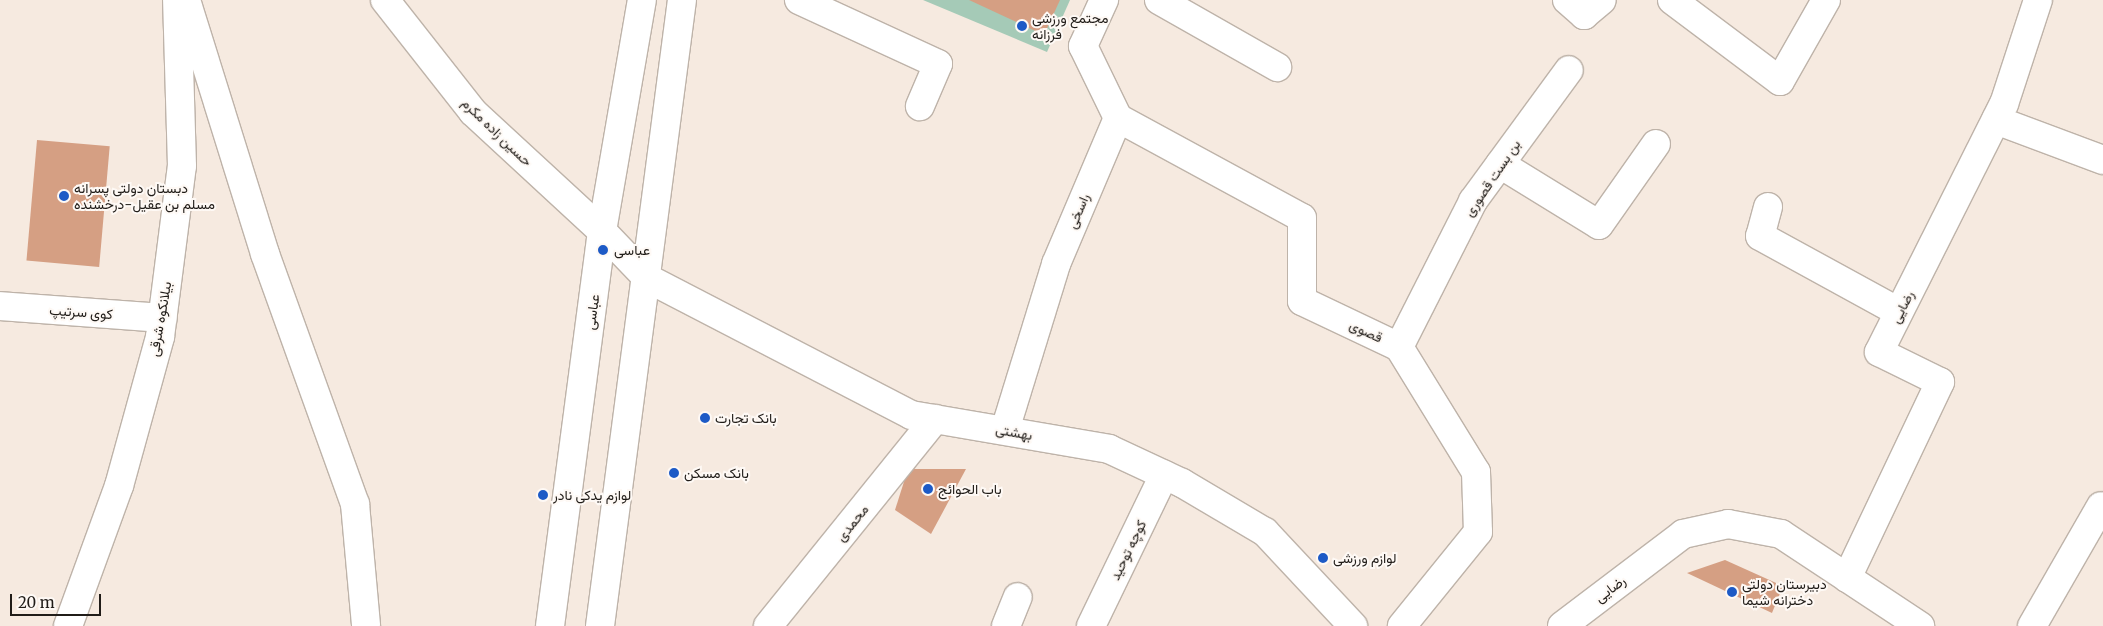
<!DOCTYPE html>
<html>
<head>
<meta charset="utf-8">
<style>
	body { margin:0 }
	#map { position:relative; width:2103px; height:626px; overflow:hidden; background:#f6eae0; font-family:Merriweather,Vazirmatn,serif }
	div>[style] { position:absolute }
	.green>* { inset:0; background:#a5cab7 }
	.building>* { inset:0; background:#d59f83; transform-origin:0 0 }
	.roads { filter:drop-shadow(1px 0 #beb3a9) drop-shadow(-1px 0 #beb3a9) drop-shadow(0 1px #beb3a9) drop-shadow(0 -1px #beb3a9) }
	.minor>* { height:28px; margin:-14px; padding:0 14px; transform-origin:14px; border-radius:14px; background:#fff }
	.major>* { height:28px; margin:-14px; padding:0 14px; transform-origin:14px; border-radius:14px; background:#fff }
	.dots>* { width:14px; height:14px; translate:-50% -50%; box-sizing:border-box; border:2px solid #fef9f5; border-radius:50% }
	span { translate:-50% -50%; white-space:nowrap; text-align:center; line-height:1.15; -webkit-text-stroke:4px #fef9f5; paint-order:stroke }
	.poi-label { font-size:14px; color:#201c18 }
	.left { translate:0 -50%; text-align:left }
	.street-label { font-size:14px; color:#201c18 }
	.scale { position:absolute; left:10px; top:594px; width:91px; height:22px; box-sizing:border-box; border:2px solid #201c18; border-top:0; padding-left:6px; font-size:15px; line-height:18px; white-space:nowrap; color:#201c18; -webkit-text-stroke:4px #fef9f5; paint-order:stroke }
</style>
</head>
<body>
<div id="map">
	<div class="green">
		<i style="clip-path:polygon(923px 0,1070px 0,1047px 52px)"></i>
	</div>
	<div class="building">
		<i style="clip-path:polygon(969px 0,1060px 0,1044px 35px)"></i>
		<i style="left:37px;top:140px;width:73px;height:121px;rotate:5deg"></i>
		<i style="clip-path:polygon(908px 469px,966px 469px,931px 534px,895px 510px)"></i>
		<i style="clip-path:polygon(1725px 560px,1783px 586px,1772px 613px,1687px 573px)"></i>
	</div>
	<div class="roads">
		<div class="minor">
			<i style="left:186px;top:0;width:266px;rotate:72.7deg"></i>
			<i style="left:265px;top:254px;width:266px;rotate:70.2deg"></i>
			<i style="left:355px;top:504px;width:122px;rotate:84.8deg"></i>
			<i style="left:385px;top:0;width:142px;rotate:51.8deg"></i>
			<i style="left:473px;top:112px;width:176px;rotate:42.7deg"></i>
			<i style="left:799px;top:0;width:153px;rotate:24.7deg"></i>
			<i style="left:938px;top:64px;width:46px;rotate:113.2deg"></i>
			<i style="left:1159px;top:0;width:136px;rotate:29.6deg"></i>
			<i style="left:1567px;top:0;width:23px;rotate:41deg"></i>
			<i style="left:1584px;top:15px;width:23px;rotate:-40deg"></i>
			<i style="left:1672px;top:0;width:135px;rotate:36.9deg"></i>
			<i style="left:1780px;top:81px;width:93px;rotate:-60.4deg"></i>
			<i style="left:1118px;top:118px;width:209px;rotate:28.5deg"></i>
			<i style="left:1302px;top:218px;width:83px;rotate:90deg"></i>
			<i style="left:1302px;top:301px;width:107px;rotate:25.4deg"></i>
			<i style="left:1399px;top:347px;width:147px;rotate:58.4deg"></i>
			<i style="left:1476px;top:472px;width:60px;rotate:88.1deg"></i>
			<i style="left:1478px;top:532px;width:121px;rotate:129deg"></i>
			<i style="left:1996px;top:120px;width:114px;rotate:20.5deg"></i>
			<i style="left:1500px;top:164px;width:116px;rotate:31.6deg"></i>
			<i style="left:1599px;top:225px;width:99px;rotate:-54.9deg"></i>
			<i style="left:1768px;top:207px;width:30px;rotate:105deg"></i>
			<i style="left:1760px;top:236px;width:158px;rotate:28.7deg"></i>
			<i style="left:0;top:306px;width:163px;rotate:4.2deg"></i>
			<i style="left:1399px;top:347px;width:164px;rotate:-63.1deg"></i>
			<i style="left:1473px;top:201px;width:162px;rotate:-53.8deg"></i>
			<i style="left:1005px;top:430px;width:174px;rotate:-72.9deg"></i>
			<i style="left:1056px;top:264px;width:159px;rotate:-67deg"></i>
			<i style="left:1118px;top:118px;width:80px;rotate:-115.9deg"></i>
			<i style="left:1083px;top:46px;width:51px;rotate:-65.5deg"></i>
			<i style="left:1847px;top:578px;width:217px;rotate:-64.6deg"></i>
			<i style="left:1940px;top:382px;width:68px;rotate:-153.8deg"></i>
			<i style="left:1879px;top:352px;width:278px;rotate:-63.3deg"></i>
			<i style="left:2004px;top:104px;width:109px;rotate:-71.9deg"></i>
			<i style="left:768px;top:626px;width:266px;rotate:-51.1deg"></i>
			<i style="left:1006px;top:626px;width:31px;rotate:-68deg"></i>
			<i style="left:1091px;top:626px;width:168px;rotate:-64.2deg"></i>
			<i style="left:1562px;top:626px;width:152px;rotate:-37.2deg"></i>
			<i style="left:1683px;top:534px;width:46px;rotate:-12.5deg"></i>
			<i style="left:1728px;top:524px;width:54px;rotate:10.7deg"></i>
			<i style="left:1781px;top:534px;width:167px;rotate:33.5deg"></i>
			<i style="left:2032px;top:626px;width:138px;rotate:-60.1deg"></i>
		</div>
		<div class="major">
			<i style="left:602px;top:231px;width:65px;rotate:46.2deg"></i>
			<i style="left:647px;top:278px;width:297px;rotate:27.4deg"></i>
			<i style="left:911px;top:415px;width:201px;rotate:9.7deg"></i>
			<i style="left:1109px;top:449px;width:81px;rotate:25deg"></i>
			<i style="left:1182px;top:483px;width:96px;rotate:30.6deg"></i>
			<i style="left:1265px;top:532px;width:129px;rotate:46.9deg"></i>
			<i style="left:68px;top:626px;width:149px;rotate:-70deg"></i>
			<i style="left:119px;top:486px;width:155px;rotate:-74.6deg"></i>
			<i style="left:160px;top:337px;width:172px;rotate:-82.7deg"></i>
			<i style="left:182px;top:166px;width:166px;rotate:-91.7deg"></i>
			<i style="left:550px;top:626px;width:398px;rotate:-82.5deg"></i>
			<i style="left:602px;top:231px;width:234px;rotate:-80.2deg"></i>
			<i style="left:600px;top:626px;width:631px;rotate:-82.54deg"></i>
		</div>
	</div>
	<div class="dots">
		<i style="left:1022px;top:26px;background:#1d5ac6"></i>
		<i style="left:64px;top:196px;background:#1d5ac6"></i>
		<i style="left:603px;top:250px;background:#1d5ac6"></i>
		<i style="left:705px;top:418px;background:#1d5ac6"></i>
		<i style="left:674px;top:473px;background:#1d5ac6"></i>
		<i style="left:928px;top:489px;background:#1d5ac6"></i>
		<i style="left:543px;top:495px;background:#1d5ac6"></i>
		<i style="left:1323px;top:558px;background:#1d5ac6"></i>
		<i style="left:1732px;top:592px;background:#1d5ac6"></i>
	</div>
	<div class="poi-label">
		<span class="left" style="left:1032px;top:26px">مجتمع ورزشی<br>فرزانه</span>
		<span class="left" style="left:74px;top:196px">دبستان دولتی پسرانه<br>مسلم بن عقیل-درخشنده</span>
		<span class="left" style="left:614px;top:250px">عباسی</span>
		<span class="left" style="left:715px;top:418px">بانک تجارت</span>
		<span class="left" style="left:684px;top:473px">بانک مسکن</span>
		<span class="left" style="left:938px;top:489px">باب الحوائج</span>
		<span class="left" style="left:553px;top:495px">لوازم یدکی نادر</span>
		<span class="left" style="left:1333px;top:558px">لوازم ورزشی</span>
		<span class="left" style="left:1742px;top:592px">دبیرستان دولتی<br>دخترانه شیما</span>
	</div>
	<div class="street-label">
		<span style="left:497px;top:132px;rotate:44deg">حسین زاده مکرم</span>
		<span style="left:1492px;top:178px;rotate:-56deg">بن بست قصوری</span>
		<span style="left:1078px;top:211px;rotate:-67deg">راسخی</span>
		<span style="left:1902px;top:307px;rotate:-63deg">رضایی</span>
		<span style="left:81px;top:312px;rotate:4deg">کوی سرتیپ</span>
		<span style="left:592px;top:312px;rotate:-82deg">عباسى</span>
		<span style="left:160px;top:319px;rotate:-80deg">بیلانکوه شرقی</span>
		<span style="left:1366px;top:331px;rotate:25deg">قصوی</span>
		<span style="left:1014px;top:432px;rotate:10deg">بهشتی</span>
		<span style="left:852px;top:523px;rotate:-51deg">محمدی</span>
		<span style="left:1128px;top:550px;rotate:-64deg">کوچه توحید</span>
		<span style="left:1610px;top:589px;rotate:-37deg">رضایی</span>
	</div>
	<div class="scale">20 m</div>
</div>
</body>
</html>
